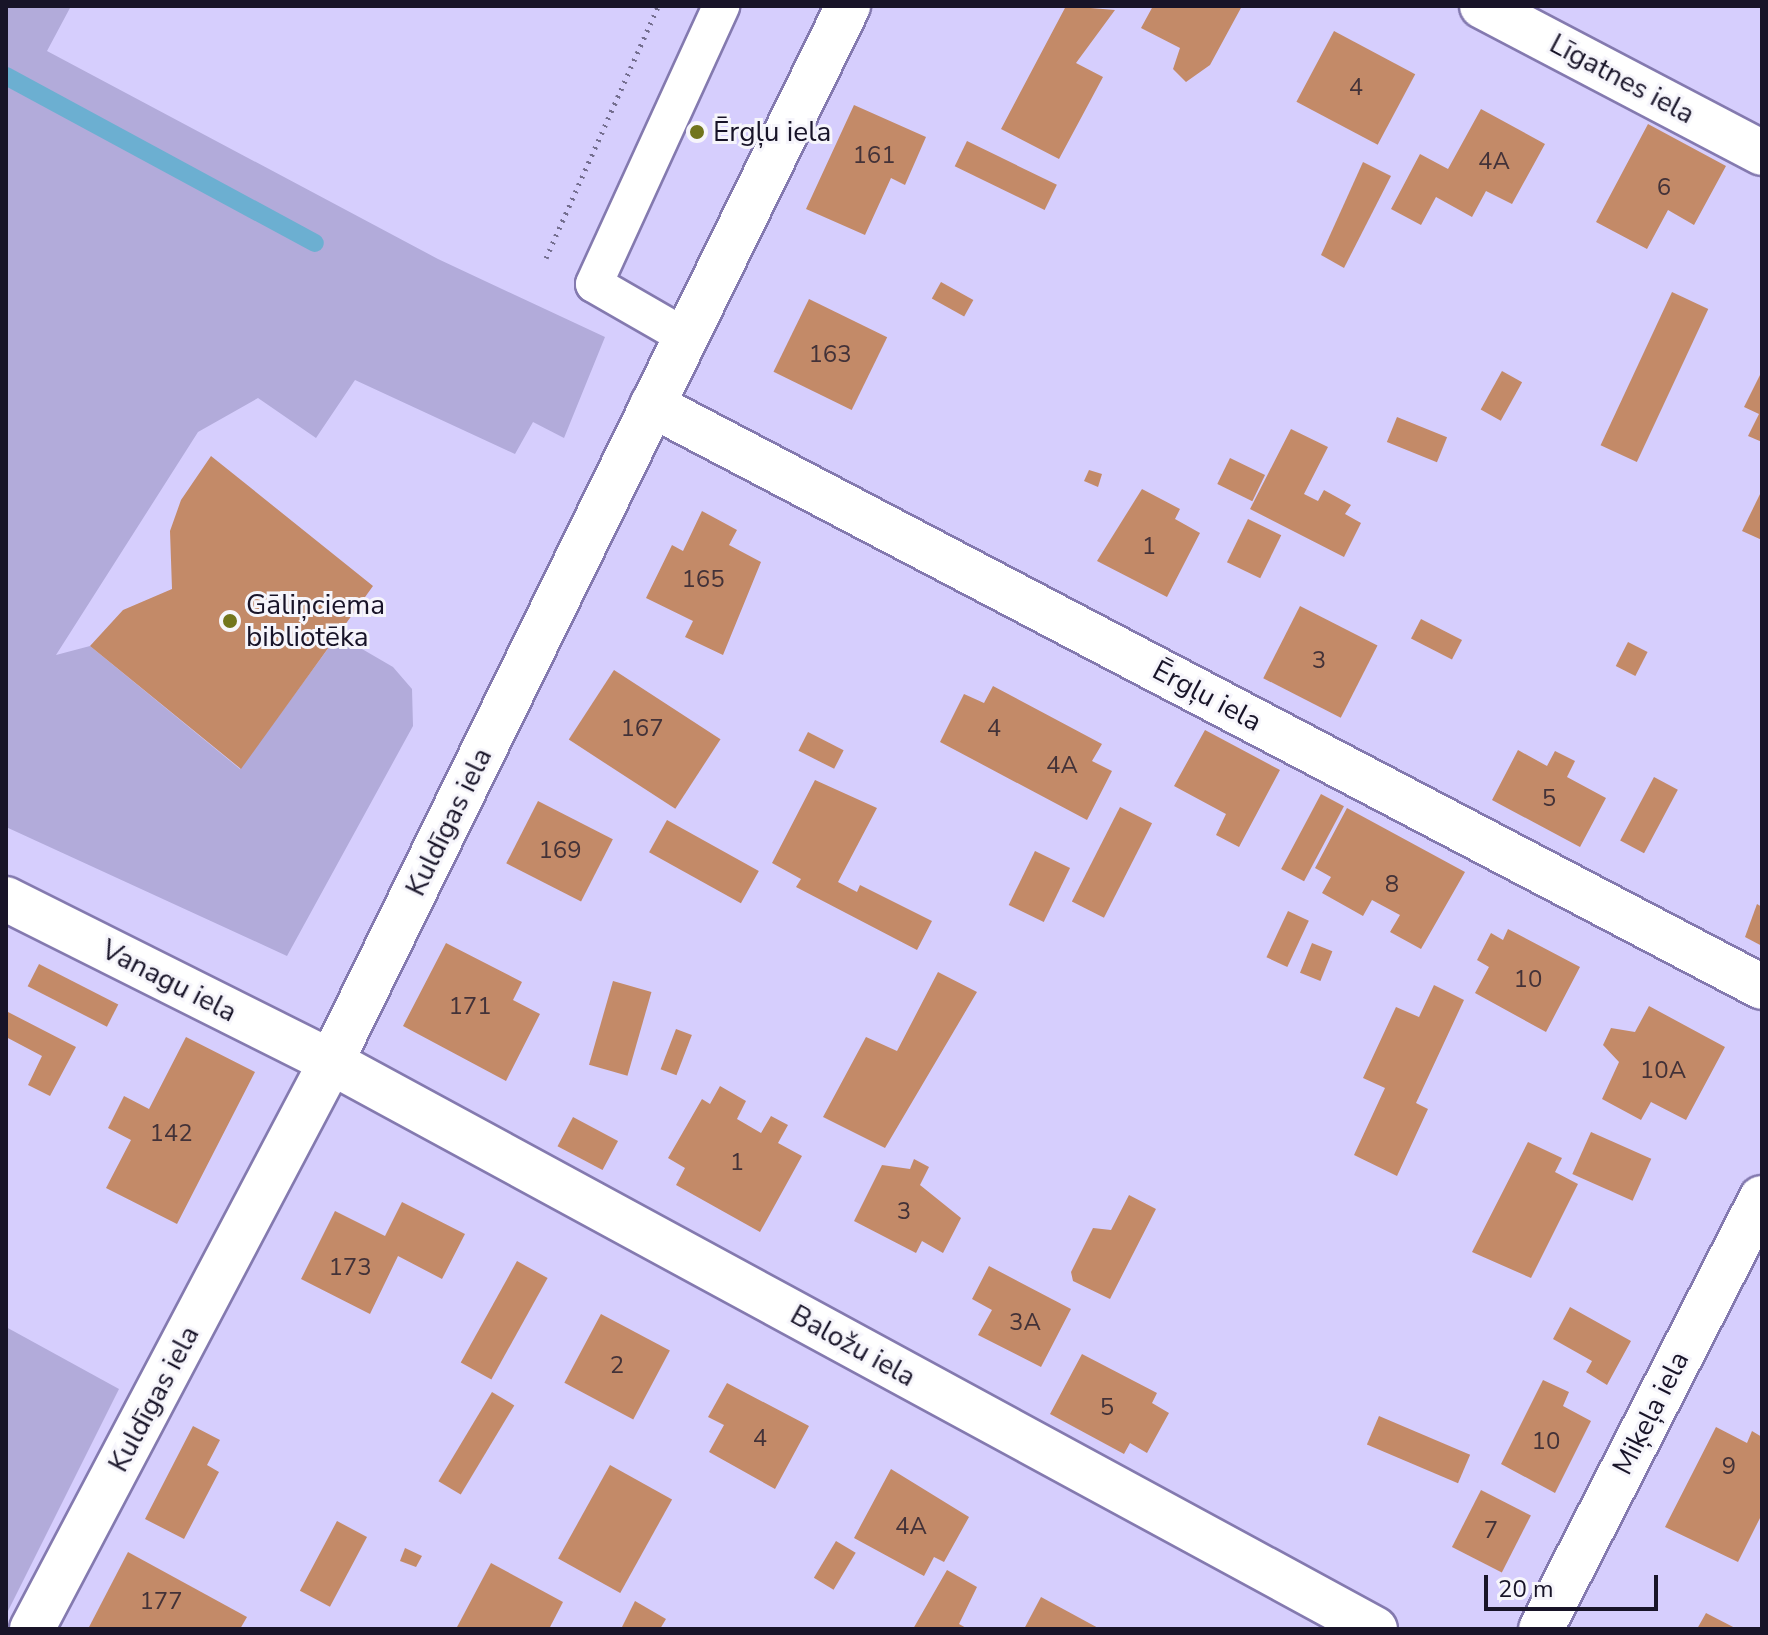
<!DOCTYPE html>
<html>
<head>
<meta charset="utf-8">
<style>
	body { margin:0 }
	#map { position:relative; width:1768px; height:1635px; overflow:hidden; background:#d6cefd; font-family:"Nunito Sans",sans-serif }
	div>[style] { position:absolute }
	.green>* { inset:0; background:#b2abda }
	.stream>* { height:18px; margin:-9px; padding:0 9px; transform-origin:9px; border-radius:9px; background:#6cafd1 }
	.building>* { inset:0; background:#c38a68; transform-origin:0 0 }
	.path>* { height:5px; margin-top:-2.5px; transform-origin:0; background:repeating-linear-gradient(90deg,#746e8f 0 2px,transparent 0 8px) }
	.roads { filter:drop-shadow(2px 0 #847aaf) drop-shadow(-2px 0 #847aaf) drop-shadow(0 2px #847aaf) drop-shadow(0 -2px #847aaf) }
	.service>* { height:36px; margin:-18px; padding:0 18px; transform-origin:18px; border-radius:18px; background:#fff }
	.minor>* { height:44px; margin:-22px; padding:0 22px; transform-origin:22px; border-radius:22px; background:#fff }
	.tertiary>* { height:44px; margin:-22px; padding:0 22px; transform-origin:22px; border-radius:22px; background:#fff }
	.dots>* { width:22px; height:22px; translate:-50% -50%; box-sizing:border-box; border:4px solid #f6f5fb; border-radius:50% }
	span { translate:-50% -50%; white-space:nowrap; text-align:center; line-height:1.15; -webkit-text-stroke:6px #f6f5fb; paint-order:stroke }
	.number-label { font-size:24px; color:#433238 }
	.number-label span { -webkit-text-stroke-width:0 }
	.street-label { font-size:28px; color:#181428 }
	.poi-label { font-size:28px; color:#181428 }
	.left { translate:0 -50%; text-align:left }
	.frame { position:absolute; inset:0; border:8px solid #181428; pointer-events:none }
	.scale { position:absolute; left:1484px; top:1575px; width:174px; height:36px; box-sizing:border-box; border:4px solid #181428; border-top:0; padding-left:10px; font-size:24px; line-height:28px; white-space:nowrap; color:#181428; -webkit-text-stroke:6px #f6f5fb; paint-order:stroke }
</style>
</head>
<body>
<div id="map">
	<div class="green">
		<i style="clip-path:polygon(6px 6px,71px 6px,47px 51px,438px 259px,605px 337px,564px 438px,533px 422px,515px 454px,355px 380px,316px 438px,258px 398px,198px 432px,56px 655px,90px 646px,240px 769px,338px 635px,393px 667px,412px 689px,413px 726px,287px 956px,6px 827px)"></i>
		<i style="clip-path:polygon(6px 1327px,119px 1389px,6px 1615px)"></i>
	</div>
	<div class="stream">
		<i style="left:6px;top:76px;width:351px;rotate:28.4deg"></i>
	</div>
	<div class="building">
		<i style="clip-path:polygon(1066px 6px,1115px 10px,1076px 63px,1103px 77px,1059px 159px,1001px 129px)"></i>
		<i style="clip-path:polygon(1153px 6px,1242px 6px,1210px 65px,1186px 82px,1173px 69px,1180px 48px,1141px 28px)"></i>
		<i style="left:1334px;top:31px;width:92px;height:80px;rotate:28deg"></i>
		<i style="clip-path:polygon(854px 105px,926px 137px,905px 185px,891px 178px,865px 235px,806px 209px)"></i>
		<i style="clip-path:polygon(1481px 109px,1545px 144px,1512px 204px,1486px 191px,1472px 217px,1436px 197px,1421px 225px,1391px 209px,1420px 154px,1448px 169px)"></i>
		<i style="clip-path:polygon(1648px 124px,1726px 166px,1694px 225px,1668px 210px,1647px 249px,1596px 222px)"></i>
		<i style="left:967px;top:141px;width:100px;height:28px;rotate:26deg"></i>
		<i style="clip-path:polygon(1363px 162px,1391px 176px,1344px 268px,1321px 255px)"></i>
		<i style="left:941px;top:282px;width:37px;height:19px;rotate:29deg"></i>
		<i style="left:1672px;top:292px;width:40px;height:169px;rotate:25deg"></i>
		<i style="left:809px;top:299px;width:87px;height:81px;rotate:26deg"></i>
		<i style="left:1502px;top:371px;width:23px;height:44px;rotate:29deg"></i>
		<i style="clip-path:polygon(1762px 371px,1762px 442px,1748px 436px,1759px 414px,1744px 407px)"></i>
		<i style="left:1397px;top:417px;width:54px;height:27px;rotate:22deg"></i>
		<i style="clip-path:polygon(1291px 429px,1328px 447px,1304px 494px,1318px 501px,1324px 490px,1351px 505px,1345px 514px,1361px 523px,1344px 557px,1250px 509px)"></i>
		<i style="clip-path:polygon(211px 456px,373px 586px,241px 769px,90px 646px,123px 610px,172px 589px,170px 531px,181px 500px)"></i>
		<i style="left:1230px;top:458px;width:39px;height:29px;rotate:26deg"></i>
		<i style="clip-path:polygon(1089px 470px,1102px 474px,1098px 487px,1084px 481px)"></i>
		<i style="clip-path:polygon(1142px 489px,1180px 509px,1175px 519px,1200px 533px,1167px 597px,1097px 561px)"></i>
		<i style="clip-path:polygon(1762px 490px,1762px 540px,1742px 531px)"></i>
		<i style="clip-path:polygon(702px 511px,737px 530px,729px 545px,761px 562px,723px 655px,685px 637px,693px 621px,646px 598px,672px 545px,683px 551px)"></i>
		<i style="left:1248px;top:519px;width:37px;height:48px;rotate:26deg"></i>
		<i style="left:1300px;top:606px;width:87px;height:81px;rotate:27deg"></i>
		<i style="left:1421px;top:619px;width:46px;height:22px;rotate:27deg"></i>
		<i style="left:1628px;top:642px;width:22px;height:27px;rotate:27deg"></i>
		<i style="left:614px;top:670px;width:127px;height:83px;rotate:33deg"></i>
		<i style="clip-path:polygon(993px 686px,1102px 744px,1092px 761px,1112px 771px,1087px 820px,940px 742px,964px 694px,984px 703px)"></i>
		<i style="clip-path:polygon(1205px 730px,1280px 770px,1239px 847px,1216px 835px,1226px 814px,1174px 786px)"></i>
		<i style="left:808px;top:732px;width:40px;height:21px;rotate:27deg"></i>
		<i style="clip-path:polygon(1518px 750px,1547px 766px,1555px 751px,1575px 761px,1567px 777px,1606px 798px,1580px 847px,1492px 800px)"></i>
		<i style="left:1654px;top:777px;width:27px;height:72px;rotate:28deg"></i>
		<i style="clip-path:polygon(815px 780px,877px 808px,838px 882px,857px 892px,860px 885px,932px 921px,917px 950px,796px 887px,801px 879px,772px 863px)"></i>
		<i style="left:1321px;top:794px;width:26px;height:85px;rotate:28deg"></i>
		<i style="left:538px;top:801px;width:84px;height:70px;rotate:27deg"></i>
		<i style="left:1120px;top:807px;width:36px;height:106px;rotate:27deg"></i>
		<i style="clip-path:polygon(1347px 808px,1465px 872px,1421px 949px,1390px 932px,1400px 915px,1372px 900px,1363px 916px,1322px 893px,1331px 877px,1315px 868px)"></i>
		<i style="left:667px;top:820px;width:105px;height:37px;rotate:29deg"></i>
		<i style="left:1035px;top:851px;width:39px;height:60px;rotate:26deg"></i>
		<i style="clip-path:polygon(1757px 904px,1762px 907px,1762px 946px,1745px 937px)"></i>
		<i style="left:1288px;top:911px;width:23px;height:51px;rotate:25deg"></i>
		<i style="clip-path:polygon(1508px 929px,1580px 967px,1546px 1032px,1475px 993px,1489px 967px,1477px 960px,1491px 933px,1503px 940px)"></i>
		<i style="clip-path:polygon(446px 943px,522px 982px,513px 1000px,540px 1014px,506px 1081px,403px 1026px)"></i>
		<i style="left:1312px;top:943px;width:22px;height:32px;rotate:22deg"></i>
		<i style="left:39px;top:964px;width:89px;height:25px;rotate:27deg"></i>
		<i style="clip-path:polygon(938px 972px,977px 992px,885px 1148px,823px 1117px,866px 1037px,897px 1051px)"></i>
		<i style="left:613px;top:981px;width:40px;height:87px;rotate:16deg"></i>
		<i style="clip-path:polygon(1434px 985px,1464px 1000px,1416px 1103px,1428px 1109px,1397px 1176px,1354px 1155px,1385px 1088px,1363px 1078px,1396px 1007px,1419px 1017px)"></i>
		<i style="clip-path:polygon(1649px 1006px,1725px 1047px,1686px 1120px,1651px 1102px,1641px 1120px,1602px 1099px,1619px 1062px,1603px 1045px,1611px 1028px,1635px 1032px)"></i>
		<i style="clip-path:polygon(8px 1012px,76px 1047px,50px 1096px,28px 1085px,42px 1056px,6px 1037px)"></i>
		<i style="left:676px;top:1029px;width:17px;height:43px;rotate:21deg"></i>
		<i style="clip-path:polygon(186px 1037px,255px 1072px,177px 1224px,106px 1188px,131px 1140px,108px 1128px,124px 1096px,149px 1109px)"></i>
		<i style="clip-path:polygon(720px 1086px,746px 1101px,737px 1119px,761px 1133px,771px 1116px,788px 1125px,778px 1143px,802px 1156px,760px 1232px,676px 1185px,685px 1168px,668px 1158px,702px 1099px,710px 1104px)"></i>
		<i style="left:573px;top:1117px;width:51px;height:33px;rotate:28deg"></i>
		<i style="left:1591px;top:1132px;width:66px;height:46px;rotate:24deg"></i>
		<i style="clip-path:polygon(1528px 1142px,1562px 1158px,1555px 1172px,1578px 1184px,1531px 1278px,1472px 1252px)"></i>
		<i style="clip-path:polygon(914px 1159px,929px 1167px,920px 1185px,961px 1218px,943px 1253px,922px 1241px,916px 1253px,854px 1221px,882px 1165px,910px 1169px)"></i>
		<i style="clip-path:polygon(1129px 1195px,1156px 1209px,1110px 1299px,1073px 1281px,1071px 1272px,1093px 1228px,1111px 1230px)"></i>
		<i style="clip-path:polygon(402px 1202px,465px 1234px,442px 1279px,398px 1256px,370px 1314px,301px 1279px,335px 1211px,385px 1236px)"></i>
		<i style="left:517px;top:1261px;width:35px;height:116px;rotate:29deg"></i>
		<i style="clip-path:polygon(989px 1266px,1071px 1309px,1041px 1367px,978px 1335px,992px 1310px,972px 1299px)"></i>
		<i style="clip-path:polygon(1570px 1307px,1631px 1341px,1607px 1385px,1586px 1372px,1592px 1361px,1553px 1339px)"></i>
		<i style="left:601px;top:1314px;width:78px;height:78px;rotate:28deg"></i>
		<i style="clip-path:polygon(1082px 1354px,1157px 1393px,1152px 1403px,1169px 1413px,1147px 1453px,1130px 1443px,1124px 1454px,1050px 1414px)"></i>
		<i style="clip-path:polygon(1543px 1380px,1569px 1392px,1563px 1406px,1591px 1421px,1555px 1493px,1501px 1464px)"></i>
		<i style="clip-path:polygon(727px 1383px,809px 1426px,775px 1489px,709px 1452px,724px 1425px,708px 1417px)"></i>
		<i style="left:492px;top:1392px;width:26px;height:104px;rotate:31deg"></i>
		<i style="left:1379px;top:1416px;width:99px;height:31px;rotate:23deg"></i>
		<i style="clip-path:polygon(193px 1426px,220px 1440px,207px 1465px,219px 1472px,184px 1539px,145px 1519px)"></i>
		<i style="clip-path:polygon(1716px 1427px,1747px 1443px,1752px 1431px,1762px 1437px,1762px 1514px,1738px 1562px,1665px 1527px)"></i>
		<i style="left:610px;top:1465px;width:71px;height:107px;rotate:29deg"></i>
		<i style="clip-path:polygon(891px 1469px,969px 1517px,944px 1562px,934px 1557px,924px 1576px,854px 1538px)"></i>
		<i style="left:1481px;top:1490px;width:56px;height:64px;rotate:27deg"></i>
		<i style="left:337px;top:1521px;width:34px;height:79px;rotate:28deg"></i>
		<i style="left:836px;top:1541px;width:23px;height:43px;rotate:31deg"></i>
		<i style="clip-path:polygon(405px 1548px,422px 1556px,416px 1567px,400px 1561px)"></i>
		<i style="clip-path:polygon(128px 1552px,247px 1617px,240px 1629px,88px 1629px)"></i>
		<i style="clip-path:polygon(491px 1563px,563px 1602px,549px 1629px,456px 1629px)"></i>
		<i style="clip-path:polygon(947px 1570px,977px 1587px,959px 1624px,968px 1629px,913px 1629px)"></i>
		<i style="clip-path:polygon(1041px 1597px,1100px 1629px,1024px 1629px)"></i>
		<i style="clip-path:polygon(635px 1601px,666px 1619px,660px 1629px,621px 1629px)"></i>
		<i style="clip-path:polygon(1706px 1613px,1737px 1629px,1697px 1629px)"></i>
	</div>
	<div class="path">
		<i style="left:546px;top:258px;width:276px;rotate:-66deg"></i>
	</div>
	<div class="roads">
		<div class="service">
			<i style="left:686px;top:337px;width:106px;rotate:-150.1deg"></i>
			<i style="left:594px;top:284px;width:306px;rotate:-65.4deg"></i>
		</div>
		<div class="minor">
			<i style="left:1482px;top:6px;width:316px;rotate:27.7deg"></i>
			<i style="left:652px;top:405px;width:1253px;rotate:27.67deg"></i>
			<i style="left:6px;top:899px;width:364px;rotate:26.6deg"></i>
			<i style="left:331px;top:1062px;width:1188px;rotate:28.51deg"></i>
			<i style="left:1541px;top:1629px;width:484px;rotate:-62.9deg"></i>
		</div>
		<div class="tertiary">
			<i style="left:32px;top:1629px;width:641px;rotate:-62.2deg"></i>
			<i style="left:331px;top:1062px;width:1176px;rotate:-63.91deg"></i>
		</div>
	</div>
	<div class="dots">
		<i style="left:697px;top:132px;background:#71751c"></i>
		<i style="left:230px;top:621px;background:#71751c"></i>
	</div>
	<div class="number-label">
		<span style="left:1356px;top:88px">4</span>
		<span style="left:874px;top:156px">161</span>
		<span style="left:1494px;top:162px">4A</span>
		<span style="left:1664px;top:188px">6</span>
		<span style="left:830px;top:355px">163</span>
		<span style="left:1149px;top:547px">1</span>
		<span style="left:703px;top:580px">165</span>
		<span style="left:1319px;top:661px">3</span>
		<span style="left:642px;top:729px">167</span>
		<span style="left:994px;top:729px">4</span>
		<span style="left:1062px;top:766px">4A</span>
		<span style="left:1549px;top:799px">5</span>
		<span style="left:560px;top:851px">169</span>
		<span style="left:1392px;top:885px">8</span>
		<span style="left:1528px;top:980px">10</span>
		<span style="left:470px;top:1007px">171</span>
		<span style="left:1663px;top:1071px">10A</span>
		<span style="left:171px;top:1134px">142</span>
		<span style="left:737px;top:1163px">1</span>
		<span style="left:904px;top:1212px">3</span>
		<span style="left:350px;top:1268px">173</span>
		<span style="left:1025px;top:1323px">3A</span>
		<span style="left:617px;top:1366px">2</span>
		<span style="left:1107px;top:1408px">5</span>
		<span style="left:760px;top:1439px">4</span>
		<span style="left:1546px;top:1442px">10</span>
		<span style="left:1729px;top:1467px">9</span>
		<span style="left:911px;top:1527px">4A</span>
		<span style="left:1491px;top:1531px">7</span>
		<span style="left:161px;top:1602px">177</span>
	</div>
	<div class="street-label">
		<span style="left:1622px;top:79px;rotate:28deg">Līgatnes iela</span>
		<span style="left:1207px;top:696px;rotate:28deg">Ērgļu iela</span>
		<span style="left:449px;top:822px;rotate:-64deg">Kuldīgas iela</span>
		<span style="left:169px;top:981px;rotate:27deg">Vanagu iela</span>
		<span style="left:853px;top:1346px;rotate:29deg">Baložu iela</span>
		<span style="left:154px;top:1399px;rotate:-62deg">Kuldīgas iela</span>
		<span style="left:1651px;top:1413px;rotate:-63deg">Miķeļa iela</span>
	</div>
	<div class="poi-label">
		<span class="left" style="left:713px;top:132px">Ērgļu iela</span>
		<span class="left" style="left:246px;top:621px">Gāliņciema<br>bibliotēka</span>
	</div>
	<div class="frame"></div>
	<div class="scale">20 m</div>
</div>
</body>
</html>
